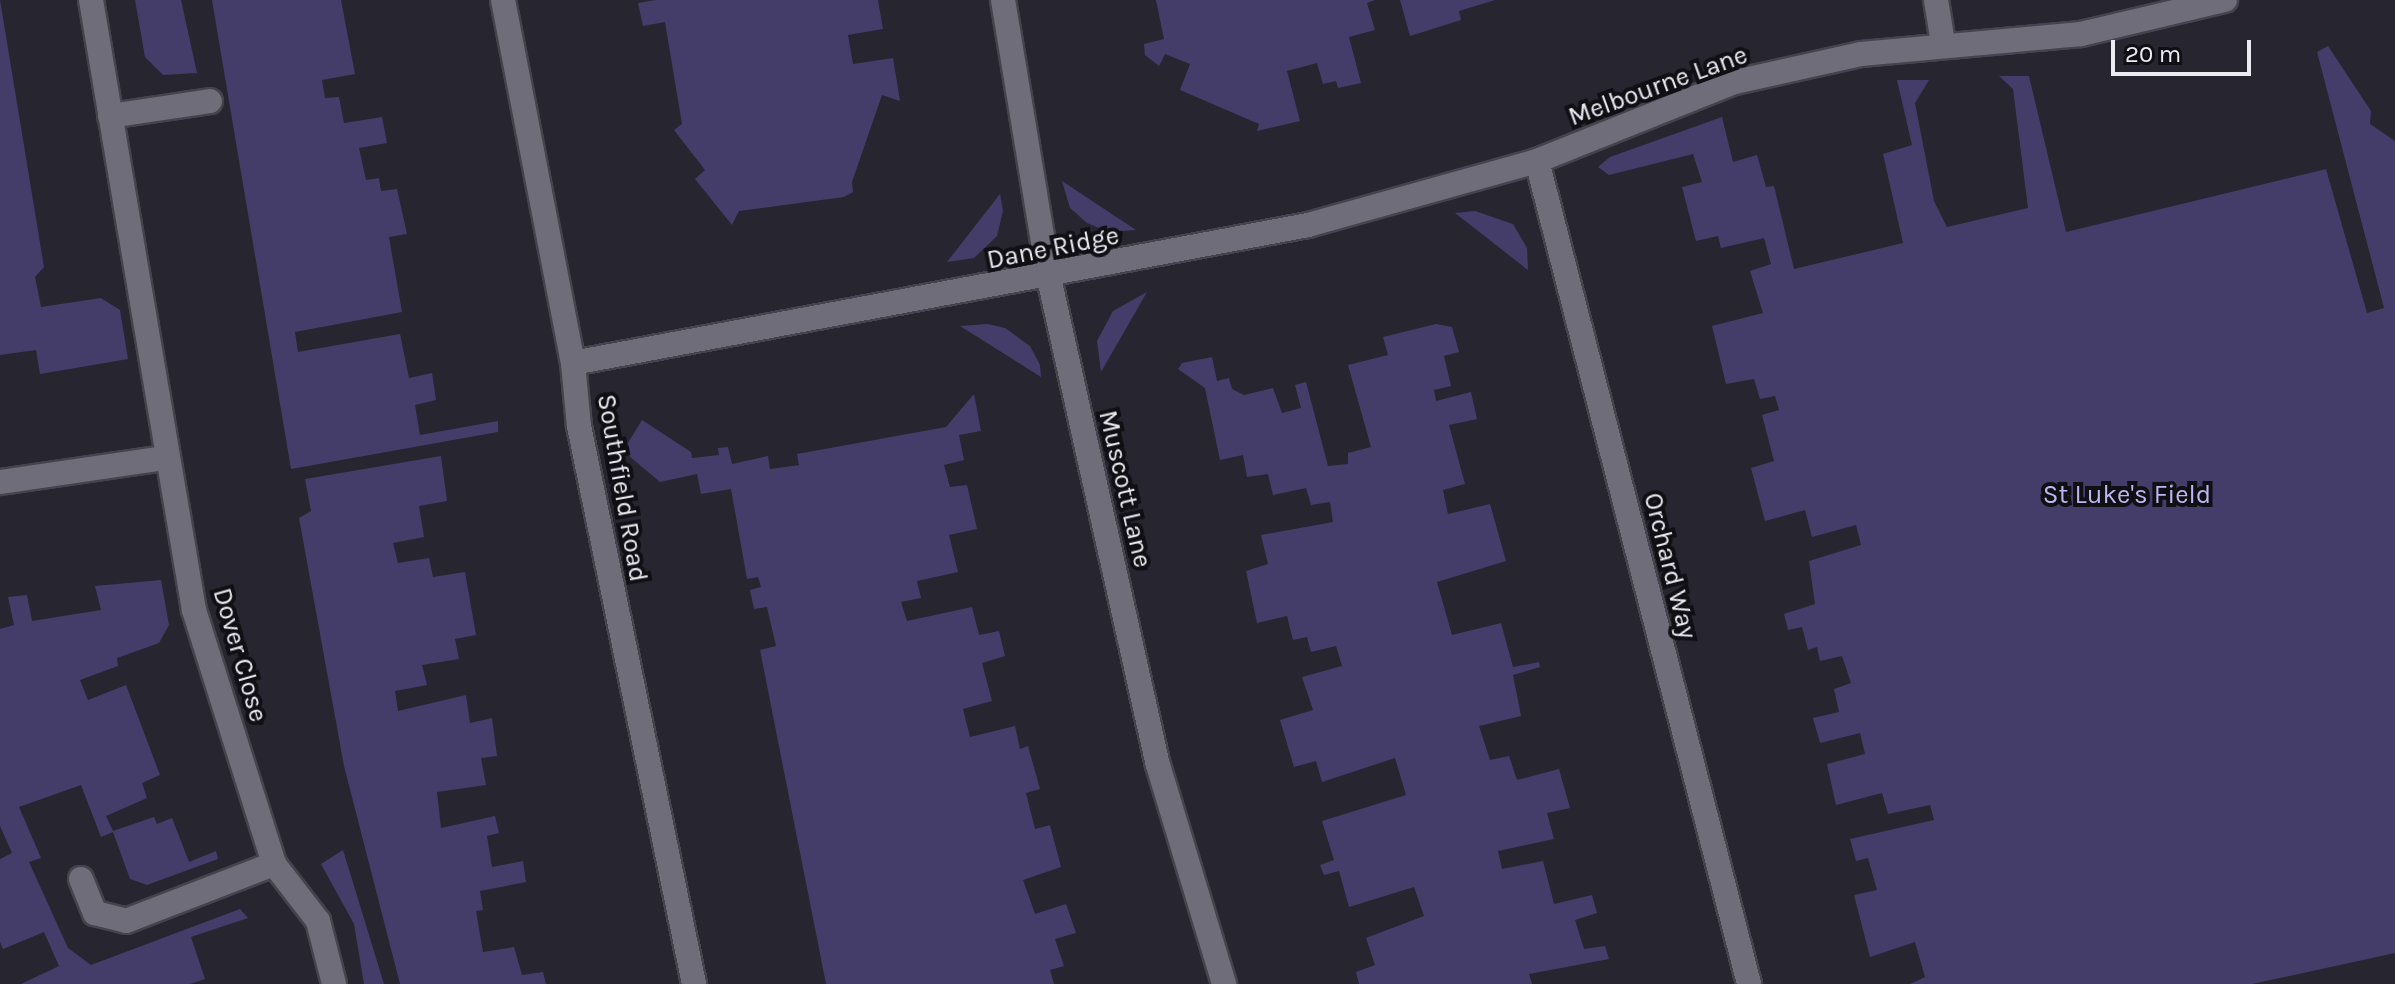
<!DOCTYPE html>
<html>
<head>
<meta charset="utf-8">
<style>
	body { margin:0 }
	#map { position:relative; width:2395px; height:984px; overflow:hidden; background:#272530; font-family:Karla,sans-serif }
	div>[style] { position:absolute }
	.green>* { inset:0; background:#443d6a }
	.roads { filter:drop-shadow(2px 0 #45434c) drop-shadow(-2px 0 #45434c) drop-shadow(0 2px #45434c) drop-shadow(0 -2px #45434c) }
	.minor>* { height:24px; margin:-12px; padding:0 12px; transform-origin:12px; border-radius:12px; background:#6f6d7a }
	span { translate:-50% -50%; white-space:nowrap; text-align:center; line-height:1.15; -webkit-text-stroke:8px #100f14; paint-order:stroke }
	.street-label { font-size:26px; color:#ecebf2 }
	.park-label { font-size:26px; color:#bdb7f1 }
	.scale { position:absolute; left:2111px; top:40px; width:140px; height:36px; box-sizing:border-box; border:4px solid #ecebf2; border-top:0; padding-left:10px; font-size:24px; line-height:28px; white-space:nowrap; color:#ecebf2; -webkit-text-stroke:6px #100f14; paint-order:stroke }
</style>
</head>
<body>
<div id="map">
	<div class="green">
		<i style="clip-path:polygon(0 0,44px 267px,35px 277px,41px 307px,101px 298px,120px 310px,128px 359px,40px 374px,36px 350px,0 355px)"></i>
		<i style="clip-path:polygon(135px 0,181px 0,197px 73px,163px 75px,145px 57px)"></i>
		<i style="clip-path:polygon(212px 0,341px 0,355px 74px,322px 80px,325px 98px,339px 97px,344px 123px,382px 117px,387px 143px,359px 148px,366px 180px,379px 178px,381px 191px,397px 189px,407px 234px,389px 237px,402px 312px,295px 332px,298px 352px,400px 334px,409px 378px,432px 373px,436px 400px,415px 405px,420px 435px,498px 421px,498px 432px,291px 469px)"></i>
		<i style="clip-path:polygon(656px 0,878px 0,883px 29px,848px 35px,853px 64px,893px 58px,900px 101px,882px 95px,852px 182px,853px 192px,844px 197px,739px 211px,732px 225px,695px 179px,705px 170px,674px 130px,682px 124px,665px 22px,643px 26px,638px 3px)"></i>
		<i style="clip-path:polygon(1156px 0,1375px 0,1367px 3px,1375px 30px,1349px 37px,1361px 83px,1338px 88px,1336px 81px,1323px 84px,1317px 63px,1287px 71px,1300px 121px,1257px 131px,1259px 124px,1180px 90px,1190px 64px,1165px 54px,1159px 66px,1145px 55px,1144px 44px,1164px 39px)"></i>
		<i style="clip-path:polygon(1400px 0,1495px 0,1459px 11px,1461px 20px,1410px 36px)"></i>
		<i style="clip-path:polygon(2328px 46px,2371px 111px,2370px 124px,2395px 141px,2395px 953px,2252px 984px,1910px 984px,1925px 977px,1915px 942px,1870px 957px,1854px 895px,1877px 890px,1868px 858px,1856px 861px,1850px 839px,1934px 820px,1930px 805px,1888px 814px,1882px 793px,1836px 805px,1827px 764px,1865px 754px,1860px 733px,1820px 743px,1813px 718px,1839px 712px,1834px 689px,1851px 683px,1842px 656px,1820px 661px,1817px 647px,1808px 650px,1802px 627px,1788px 630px,1784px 614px,1815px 604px,1809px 561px,1861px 545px,1856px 525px,1812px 537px,1805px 510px,1765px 521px,1751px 468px,1774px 461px,1762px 415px,1779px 410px,1775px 396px,1760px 399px,1754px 379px,1726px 384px,1712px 326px,1763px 313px,1750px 271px,1771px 264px,1764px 238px,1721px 248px,1718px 236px,1696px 241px,1682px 187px,1702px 182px,1693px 154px,1609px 175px,1598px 167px,1610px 157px,1722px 117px,1733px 162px,1757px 155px,1766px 187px,1774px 186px,1794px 269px,1903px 243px,1883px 154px,1912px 145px,1897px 80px,1929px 80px,1915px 103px,1934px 201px,1947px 227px,2028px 208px,2013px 89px,1999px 76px,2029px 76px,2066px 232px,2326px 169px,2367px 313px,2384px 308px,2317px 52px)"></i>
		<i style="clip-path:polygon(1062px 181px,1136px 230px,1109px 232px,1087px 223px,1070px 208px)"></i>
		<i style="clip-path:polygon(1000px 194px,1003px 211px,997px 236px,974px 258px,947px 262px)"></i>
		<i style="clip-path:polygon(1475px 211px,1513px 224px,1527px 248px,1528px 270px,1455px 213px)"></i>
		<i style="clip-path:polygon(1147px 292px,1101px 372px,1097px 341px,1113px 311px)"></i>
		<i style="clip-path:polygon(988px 324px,1005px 328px,1030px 346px,1040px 365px,1041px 377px,960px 326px)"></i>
		<i style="clip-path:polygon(1436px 324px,1452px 327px,1459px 352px,1444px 356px,1451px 386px,1434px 390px,1436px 401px,1471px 392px,1477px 419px,1449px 425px,1465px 484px,1443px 490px,1448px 514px,1490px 504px,1506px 561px,1437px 582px,1452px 635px,1501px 623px,1513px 667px,1539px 662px,1540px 667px,1513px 675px,1521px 716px,1479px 726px,1490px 760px,1509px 756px,1517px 780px,1559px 769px,1570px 808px,1547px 813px,1554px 839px,1498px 851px,1502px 869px,1543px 861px,1554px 904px,1592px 895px,1597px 913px,1575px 920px,1584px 949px,1605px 946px,1609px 959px,1529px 974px,1532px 984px,1359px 984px,1356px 972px,1375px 965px,1366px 938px,1424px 916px,1414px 887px,1349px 907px,1339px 871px,1324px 875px,1320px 865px,1334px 860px,1322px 821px,1406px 795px,1395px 758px,1322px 782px,1316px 761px,1294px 767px,1280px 720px,1313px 710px,1302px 677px,1342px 666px,1336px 646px,1311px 652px,1307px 637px,1293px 640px,1287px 616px,1257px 623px,1246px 571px,1268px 564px,1261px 535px,1333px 522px,1330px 502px,1311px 505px,1306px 488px,1273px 495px,1268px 474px,1247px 477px,1243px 455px,1220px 460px,1205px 388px,1178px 369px,1182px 363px,1212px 357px,1217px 381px,1229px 378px,1232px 389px,1244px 395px,1273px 388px,1282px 413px,1301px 408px,1295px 385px,1306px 382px,1328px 466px,1348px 464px,1348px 453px,1371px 447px,1348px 365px,1388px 355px,1383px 337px)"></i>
		<i style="clip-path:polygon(974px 394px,981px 431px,959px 435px,964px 460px,944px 465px,950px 487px,967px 485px,977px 529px,949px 535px,958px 572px,917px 581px,921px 598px,901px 602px,907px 621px,972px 607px,979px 635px,999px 631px,1005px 656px,982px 663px,992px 701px,963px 709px,970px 737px,1015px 726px,1020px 749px,1028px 746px,1040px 789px,1026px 793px,1035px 829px,1050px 825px,1061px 867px,1023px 880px,1035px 914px,1066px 904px,1076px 933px,1055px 939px,1064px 966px,1050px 970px,1054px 984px,826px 984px,760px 650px,776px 646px,767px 607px,754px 609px,750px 590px,761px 587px,758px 577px,747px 579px,731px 489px,701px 494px,697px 474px,660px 482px,623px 451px,642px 420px,691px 452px,692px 458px,719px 455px,718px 448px,728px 447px,732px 464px,768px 456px,770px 469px,799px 465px,797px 454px,946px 427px)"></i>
		<i style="clip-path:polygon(441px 456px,447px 501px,419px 506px,424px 537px,393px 543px,398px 563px,429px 558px,433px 577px,465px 572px,476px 635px,455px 639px,459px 659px,422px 665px,427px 685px,395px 691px,398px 711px,466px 695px,470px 723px,492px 718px,497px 756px,481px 758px,486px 785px,437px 792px,441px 828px,495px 816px,499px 833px,487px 836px,492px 867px,523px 861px,526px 882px,480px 891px,483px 910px,476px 911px,483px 952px,514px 947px,522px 975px,543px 972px,546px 984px,400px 984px,344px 766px,299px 518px,311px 511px,305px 479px)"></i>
		<i style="clip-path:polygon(161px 580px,169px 625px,159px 643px,117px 658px,118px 666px,80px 680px,88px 700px,126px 685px,160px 775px,142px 783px,147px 798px,106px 816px,113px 831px,154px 817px,157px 824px,172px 818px,189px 862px,216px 851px,218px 859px,147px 885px,130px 879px,113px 832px,101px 837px,81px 785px,19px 807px,41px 858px,29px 862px,68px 948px,91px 965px,240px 909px,248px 918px,191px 937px,205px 979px,190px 984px,21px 984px,59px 966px,44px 932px,3px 949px,0 942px,0 859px,12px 853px,0 826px,0 629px,14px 625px,8px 597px,27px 595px,32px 621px,101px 610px,95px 586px)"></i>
		<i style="clip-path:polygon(343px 850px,384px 984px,364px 984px,354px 924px,321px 864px)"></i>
	</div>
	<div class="roads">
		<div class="minor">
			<i style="left:91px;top:0;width:619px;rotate:80.42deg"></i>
			<i style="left:194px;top:610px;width:266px;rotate:72.5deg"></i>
			<i style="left:274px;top:864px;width:72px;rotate:52.3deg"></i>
			<i style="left:318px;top:921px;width:65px;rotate:75.7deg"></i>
			<i style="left:503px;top:0;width:370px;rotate:79.1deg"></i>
			<i style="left:573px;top:363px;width:63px;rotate:84.6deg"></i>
			<i style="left:579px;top:426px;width:570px;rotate:78.35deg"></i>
			<i style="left:1003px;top:0;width:282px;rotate:80.6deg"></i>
			<i style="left:1049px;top:278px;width:499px;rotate:77.4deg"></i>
			<i style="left:1158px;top:765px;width:229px;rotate:73.2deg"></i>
			<i style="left:1936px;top:0;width:44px;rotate:80.8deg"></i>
			<i style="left:110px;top:116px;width:101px;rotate:-8.5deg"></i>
			<i style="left:1537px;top:161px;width:850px;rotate:75.55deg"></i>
			<i style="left:573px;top:363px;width:748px;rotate:-10.63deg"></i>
			<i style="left:1308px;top:225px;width:238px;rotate:-15.6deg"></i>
			<i style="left:1537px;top:161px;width:213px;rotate:-21.8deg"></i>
			<i style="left:1735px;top:82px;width:129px;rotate:-12.5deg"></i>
			<i style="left:1861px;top:54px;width:221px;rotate:-5.2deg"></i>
			<i style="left:2081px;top:34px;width:148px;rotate:-13.3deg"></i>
			<i style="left:0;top:482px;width:167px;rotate:-8.3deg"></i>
			<i style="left:81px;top:879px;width:37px;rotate:68deg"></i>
			<i style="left:95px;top:913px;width:32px;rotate:14deg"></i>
			<i style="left:126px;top:921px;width:159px;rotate:-21.1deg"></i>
		</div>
	</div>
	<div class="street-label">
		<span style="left:1658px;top:86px;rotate:-20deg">Melbourne Lane</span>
		<span style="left:1053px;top:248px;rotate:-11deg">Dane Ridge</span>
		<span style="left:622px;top:488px;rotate:80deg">Southfield Road</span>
		<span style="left:1125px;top:489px;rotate:77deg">Muscott Lane</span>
		<span style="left:1670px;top:566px;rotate:76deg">Orchard Way</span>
		<span style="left:240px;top:655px;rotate:74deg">Dover Close</span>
	</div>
	<div class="park-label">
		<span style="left:2127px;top:495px">St Luke's Field</span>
	</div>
	<div class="scale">20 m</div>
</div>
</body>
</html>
